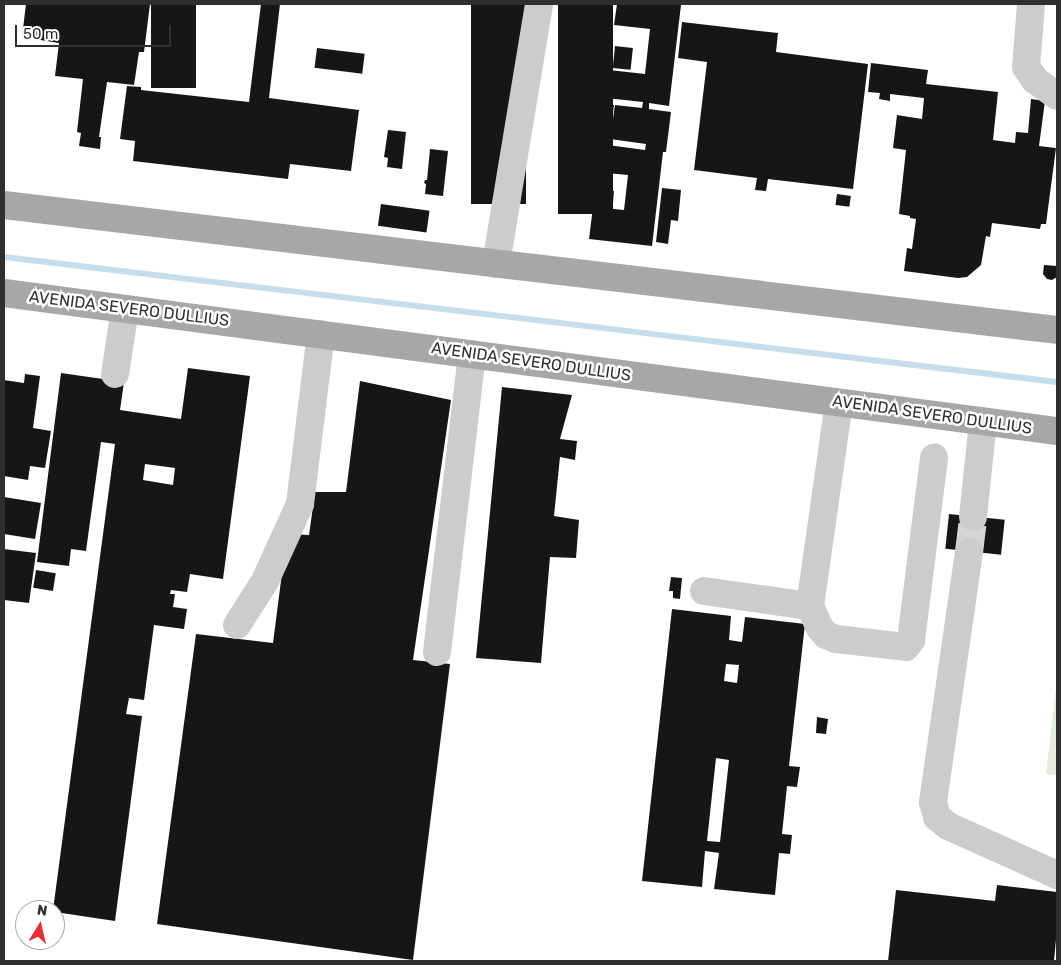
<!DOCTYPE html>
<html>
<head>
<meta charset="utf-8">
<style>
	body { margin:0 }
	#map { position:relative; width:1061px; height:965px; overflow:hidden; background:#fff; font-family:Rubik,sans-serif }
	div>[style] { position:absolute }
	.green>* { inset:0; background:#e4ecdc }
	.stream>* { height:6px; margin:-3px; padding:0 3px; transform-origin:3px; border-radius:3px; background:#c8ddec }
	.building>* { inset:0; background:#161616; transform-origin:0 0 }
	.minor-tunnel>* { height:28px; margin-top:-14px; transform-origin:0; background:repeating-linear-gradient(90deg,#d5d5d5 0 28px,transparent 0 42px) }
	.minor>* { height:28px; margin:-14px; padding:0 14px; transform-origin:14px; border-radius:14px; background:#ccc }
	.major>* { height:28px; margin:-14px; padding:0 14px; transform-origin:14px; border-radius:14px; background:#a7a7a7 }
	span { translate:-50% -50%; white-space:nowrap; text-align:center; line-height:1.15; -webkit-text-stroke:5px #fff; paint-order:stroke }
	.street-label { font-size:16px; color:#2f2f2f }
	.frame { position:absolute; inset:0; border:5px solid #2f2f2f; pointer-events:none }
	.north { position:absolute; left:15px; top:900px; width:50px; height:50px; box-sizing:border-box; background:#fff; border:1px solid #acacac; border-radius:50%; rotate:9deg; font-size:14px; font-weight:700; line-height:20px; text-align:center; color:#2f2f2f }
	.north::after { content:''; display:block; margin:auto; width:18px; height:22px; background:#e92e36; clip-path:polygon(50% 0,100% 100%,50% 72%,0 100%) }
	.scale { position:absolute; left:15px; top:25px; width:156px; height:22px; box-sizing:border-box; border:2px solid #2f2f2f; border-top:0; padding-left:6px; font-size:15px; line-height:18px; white-space:nowrap; color:#2f2f2f; -webkit-text-stroke:4px #fff; paint-order:stroke }
</style>
</head>
<body>
<div id="map">
	<div class="green">
		<i style="clip-path:polygon(1057px 679px,1057px 775px,1046px 774px)"></i>
	</div>
	<div class="stream">
		<i style="left:4px;top:257px;width:1060px;rotate:6.77deg"></i>
	</div>
	<div class="building">
		<i style="clip-path:polygon(26px 4px,150px 4px,144px 52px,139px 52px,134px 85px,107px 82px,99px 137px,101px 137px,100px 149px,79px 146px,81px 133px,77px 132px,83px 79px,55px 76px,59px 43px,22px 37px)"></i>
		<i style="left:151px;top:4px;width:45px;height:84px"></i>
		<i style="clip-path:polygon(261px 4px,280px 4px,269px 98px,359px 110px,351px 171px,290px 164px,288px 179px,133px 161px,135px 141px,120px 139px,127px 86px,141px 87px,141px 90px,249px 102px)"></i>
		<i style="left:471px;top:4px;width:55px;height:200px"></i>
		<i style="left:558px;top:4px;width:55px;height:210px"></i>
		<i style="clip-path:polygon(617px 4px,681px 5px,669px 106px,649px 103px,649px 109px,671px 112px,666px 152px,663px 152px,652px 246px,589px 239px,593px 207px,624px 210px,628px 175px,597px 172px,600px 144px,645px 150px,646px 144px,610px 139px,615px 105px,642px 108px,643px 102px,606px 98px,609px 70px,645px 74px,650px 29px,614px 25px)"></i>
		<i style="clip-path:polygon(682px 22px,778px 33px,776px 52px,868px 64px,853px 189px,768px 179px,766px 191px,755px 190px,757px 178px,694px 170px,707px 62px,678px 58px)"></i>
		<i style="left:615px;top:46px;width:18px;height:22px;rotate:6deg"></i>
		<i style="left:317px;top:48px;width:48px;height:20px;rotate:7deg"></i>
		<i style="clip-path:polygon(871px 63px,928px 70px,926px 84px,998px 92px,993px 140px,1015px 143px,1016px 132px,1028px 133px,1031px 99px,1045px 101px,1039px 146px,1056px 148px,1046px 224px,1041px 224px,1040px 229px,992px 223px,990px 237px,986px 236px,981px 265px,967px 277px,958px 278px,904px 271px,907px 248px,912px 249px,916px 219px,910px 218px,910px 216px,899px 214px,906px 150px,893px 148px,897px 115px,922px 119px,924px 98px,890px 94px,890px 101px,879px 99px,880px 93px,868px 92px)"></i>
		<i style="left:605px;top:104px;width:9px;height:12px;rotate:6deg"></i>
		<i style="clip-path:polygon(388px 130px,406px 132px,402px 169px,387px 167px,388px 158px,384px 157px)"></i>
		<i style="clip-path:polygon(430px 149px,448px 151px,443px 196px,425px 194px,426px 184px,424px 183px,425px 180px,427px 180px)"></i>
		<i style="clip-path:polygon(662px 188px,681px 190px,678px 221px,671px 220px,668px 244px,656px 242px)"></i>
		<i style="clip-path:polygon(601px 190px,614px 191px,613px 203px,608px 206px,603px 205px,600px 201px)"></i>
		<i style="left:837px;top:194px;width:14px;height:11px;rotate:8deg"></i>
		<i style="left:381px;top:204px;width:49px;height:22px;rotate:8deg"></i>
		<i style="clip-path:polygon(1044px 265px,1057px 266px,1057px 277px,1052px 280px,1047px 279px,1043px 274px)"></i>
		<i style="clip-path:polygon(evenodd,188px 368px,250px 376px,223px 579px,190px 574px,187px 592px,171px 590px,170px 594px,175px 594px,173px 607px,187px 609px,184px 629px,154px 625px,144px 700px,129px 698px,126px 714px,142px 716px,115px 921px,55px 912px,53px 910px,115px 444px,101px 442px,86px 551px,71px 549px,69px 566px,37px 562px,61px 373px,124px 382px,120px 410px,181px 419px,188px 368px,145px 464px,175px 468px,173px 485px,143px 480px,145px 464px)"></i>
		<i style="clip-path:polygon(25px 374px,40px 376px,33px 428px,51px 431px,45px 468px,30px 466px,28px 480px,4px 476px,4px 380px,24px 383px)"></i>
		<i style="clip-path:polygon(360px 381px,451px 400px,413px 660px,450px 664px,413px 960px,157px 924px,196px 634px,273px 643px,287px 534px,309px 535px,315px 492px,346px 492px)"></i>
		<i style="clip-path:polygon(502px 387px,572px 395px,560px 439px,577px 441px,575px 460px,560px 457px,554px 516px,579px 520px,576px 558px,550px 557px,541px 663px,476px 658px)"></i>
		<i style="clip-path:polygon(4px 497px,41px 503px,35px 539px,4px 534px)"></i>
		<i style="left:949px;top:514px;width:56px;height:35px;rotate:6deg"></i>
		<i style="clip-path:polygon(4px 549px,36px 553px,29px 603px,4px 600px)"></i>
		<i style="left:36px;top:570px;width:20px;height:18px;rotate:9deg"></i>
		<i style="clip-path:polygon(671px 577px,682px 578px,680px 599px,673px 598px,673px 591px,669px 591px)"></i>
		<i style="clip-path:polygon(evenodd,672px 609px,731px 616px,729px 640px,742px 642px,745px 617px,805px 624px,789px 766px,800px 767px,797px 787px,787px 786px,782px 834px,792px 835px,790px 854px,779px 853px,775px 895px,714px 889px,719px 853px,705px 851px,702px 887px,642px 881px,672px 609px,726px 664px,739px 665px,737px 683px,724px 681px,726px 664px,672px 609px,716px 758px,729px 760px,720px 842px,707px 841px,716px 758px)"></i>
		<i style="clip-path:polygon(817px 717px,828px 719px,826px 734px,816px 733px)"></i>
		<i style="clip-path:polygon(997px 885px,1057px 892px,1057px 929px,1054px 961px,888px 961px,896px 890px,995px 901px)"></i>
	</div>
	<div class="minor-tunnel">
		<i style="left:969px;top:552px;width:35px;rotate:-83deg"></i>
	</div>
	<div class="minor">
		<i style="left:1031px;top:4px;width:63px;rotate:94.5deg"></i>
		<i style="left:1026px;top:67px;width:16px;rotate:55deg"></i>
		<i style="left:1035px;top:80px;width:27px;rotate:36deg"></i>
		<i style="left:496px;top:264px;width:264px;rotate:-80.6deg"></i>
		<i style="left:115px;top:374px;width:66px;rotate:-81.3deg"></i>
		<i style="left:973px;top:517px;width:96px;rotate:-84deg"></i>
		<i style="left:969px;top:552px;width:253px;rotate:98.2deg"></i>
		<i style="left:933px;top:802px;width:16px;rotate:75deg"></i>
		<i style="left:937px;top:817px;width:14px;rotate:39deg"></i>
		<i style="left:948px;top:826px;width:120px;rotate:24.2deg"></i>
		<i style="left:704px;top:591px;width:107px;rotate:8.1deg"></i>
		<i style="left:810px;top:606px;width:205px;rotate:-81.9deg"></i>
		<i style="left:810px;top:606px;width:24px;rotate:66deg"></i>
		<i style="left:820px;top:628px;width:9px;rotate:49deg"></i>
		<i style="left:826px;top:635px;width:11px;rotate:22deg"></i>
		<i style="left:836px;top:639px;width:70px;rotate:6.5deg"></i>
		<i style="left:906px;top:647px;width:9px;rotate:-54deg"></i>
		<i style="left:911px;top:640px;width:184px;rotate:-82.8deg"></i>
		<i style="left:237px;top:625px;width:52px;rotate:-57.5deg"></i>
		<i style="left:265px;top:581px;width:85px;rotate:-65.6deg"></i>
		<i style="left:300px;top:504px;width:171px;rotate:-83deg"></i>
		<i style="left:437px;top:652px;width:300px;rotate:-83.3deg"></i>
	</div>
	<div class="major">
		<i style="left:4px;top:205px;width:1060px;rotate:6.77deg"></i>
		<i style="left:4px;top:293px;width:1062px;rotate:7.47deg"></i>
	</div>
	<div class="street-label">
		<span style="left:129px;top:309px;rotate:7deg">AVENIDA SEVERO DULLIUS</span>
		<span style="left:531px;top:362px;rotate:8deg">AVENIDA SEVERO DULLIUS</span>
		<span style="left:932px;top:415px;rotate:8deg">AVENIDA SEVERO DULLIUS</span>
	</div>
	<div class="frame"></div>
	<div class="north">N</div>
	<div class="scale">50 m</div>
</div>
</body>
</html>
